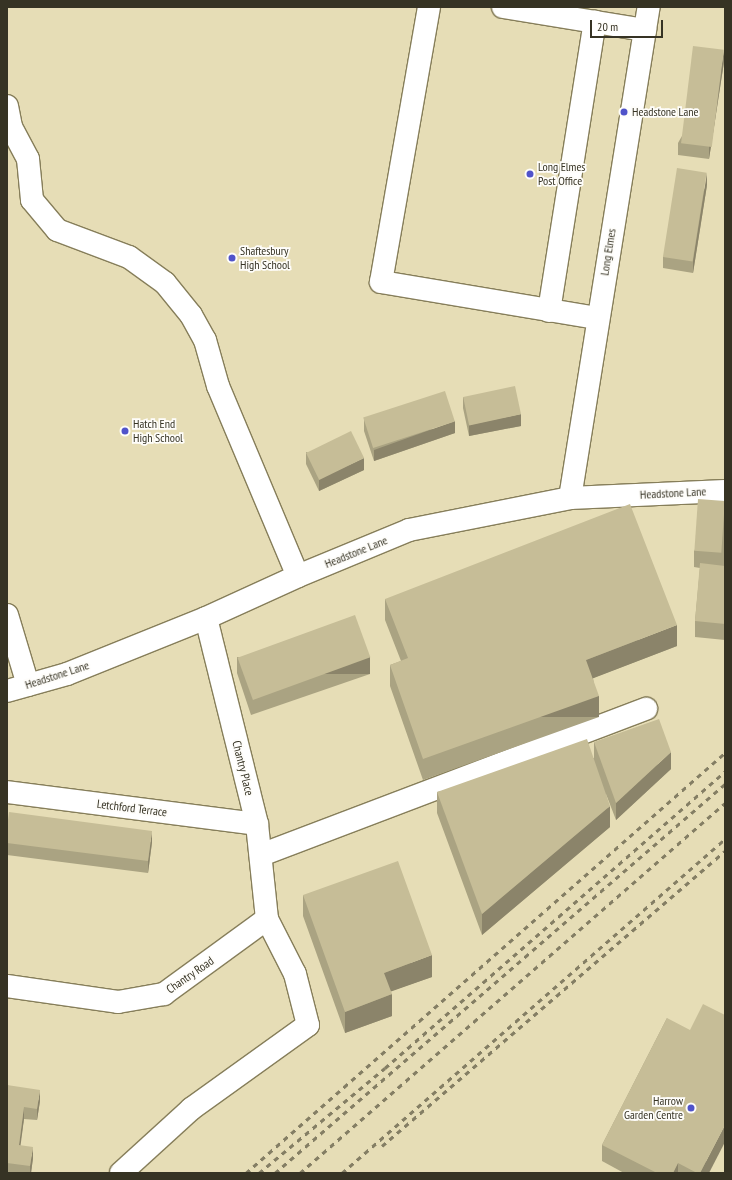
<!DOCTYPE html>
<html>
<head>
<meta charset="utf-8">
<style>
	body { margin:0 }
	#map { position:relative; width:732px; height:1180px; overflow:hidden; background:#e6ddb6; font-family:"PT Sans Narrow",sans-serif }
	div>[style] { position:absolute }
	.roads { filter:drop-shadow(1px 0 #867e5a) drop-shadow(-1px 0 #867e5a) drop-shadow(0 1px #867e5a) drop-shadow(0 -1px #867e5a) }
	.minor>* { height:22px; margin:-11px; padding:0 11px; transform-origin:11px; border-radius:11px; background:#fff }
	.rail>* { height:3px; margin-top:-1.5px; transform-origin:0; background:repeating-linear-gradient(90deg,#847e64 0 5px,transparent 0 10px) }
	.wall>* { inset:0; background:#aaa382 }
	.shaded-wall>* { inset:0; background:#8b846a; transform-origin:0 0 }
	.building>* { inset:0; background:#c6bd97; transform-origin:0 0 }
	.dots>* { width:11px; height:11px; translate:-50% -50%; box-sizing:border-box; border:2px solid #fefdfa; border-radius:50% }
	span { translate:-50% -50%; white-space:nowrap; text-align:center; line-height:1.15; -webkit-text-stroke:3.5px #fefdfa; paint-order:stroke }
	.poi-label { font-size:12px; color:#363324 }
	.left { translate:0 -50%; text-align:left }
	.right { translate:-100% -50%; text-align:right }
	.street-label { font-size:12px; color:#363324 }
	.frame { position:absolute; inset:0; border:8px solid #363324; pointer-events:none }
	.scale { position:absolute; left:590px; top:20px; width:73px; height:18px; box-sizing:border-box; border:2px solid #363324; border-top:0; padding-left:5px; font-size:12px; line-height:14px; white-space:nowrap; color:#363324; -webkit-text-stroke:3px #fefdfa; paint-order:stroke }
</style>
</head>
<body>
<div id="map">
	<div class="roads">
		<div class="minor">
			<i style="left:429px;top:7px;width:279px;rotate:99.9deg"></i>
			<i style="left:381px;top:282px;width:219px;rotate:9.5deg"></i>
			<i style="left:503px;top:7px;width:144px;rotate:9.2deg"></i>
			<i style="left:7px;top:106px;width:21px;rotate:79deg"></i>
			<i style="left:11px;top:127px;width:36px;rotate:62deg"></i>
			<i style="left:28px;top:159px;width:41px;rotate:84.4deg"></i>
			<i style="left:32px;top:200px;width:39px;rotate:50deg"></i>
			<i style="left:57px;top:230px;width:77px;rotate:20.6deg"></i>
			<i style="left:129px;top:257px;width:44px;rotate:35.8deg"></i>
			<i style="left:165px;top:283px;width:41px;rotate:50.9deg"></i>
			<i style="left:191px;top:315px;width:29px;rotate:61deg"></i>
			<i style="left:205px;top:340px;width:48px;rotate:74.2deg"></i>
			<i style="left:218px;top:386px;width:206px;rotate:67.2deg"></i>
			<i style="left:549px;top:311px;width:293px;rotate:-81deg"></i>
			<i style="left:570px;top:498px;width:497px;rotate:-80.9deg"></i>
			<i style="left:7px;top:615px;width:73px;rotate:73.3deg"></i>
			<i style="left:7px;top:691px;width:62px;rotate:-15.8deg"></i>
			<i style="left:67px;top:674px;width:150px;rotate:-21.9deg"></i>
			<i style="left:206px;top:618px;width:101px;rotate:-24.5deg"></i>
			<i style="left:298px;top:576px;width:120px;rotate:-22.5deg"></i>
			<i style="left:409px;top:530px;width:164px;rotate:-11.2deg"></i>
			<i style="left:570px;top:498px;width:155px;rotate:-2.6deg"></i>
			<i style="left:7px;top:792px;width:252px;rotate:7.3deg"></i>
			<i style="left:261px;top:855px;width:412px;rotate:-20.8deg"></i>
			<i style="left:7px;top:986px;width:112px;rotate:8.2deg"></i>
			<i style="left:118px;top:1002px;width:47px;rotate:-9.9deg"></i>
			<i style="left:164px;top:994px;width:127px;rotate:-36.1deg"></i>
			<i style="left:121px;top:1173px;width:95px;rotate:-42.4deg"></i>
			<i style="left:191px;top:1109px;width:144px;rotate:-35.7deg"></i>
			<i style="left:308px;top:1025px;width:53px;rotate:-104.3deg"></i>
			<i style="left:295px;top:974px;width:62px;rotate:-117deg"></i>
			<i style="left:267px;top:919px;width:96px;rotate:-96deg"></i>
			<i style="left:257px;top:824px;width:212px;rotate:-103.9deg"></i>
		</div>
	</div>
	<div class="rail">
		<i style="left:382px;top:1146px;width:452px;rotate:-40.7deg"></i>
		<i style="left:246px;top:1173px;width:637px;rotate:-41.25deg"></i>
		<i style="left:259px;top:1173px;width:164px;rotate:-39.8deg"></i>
		<i style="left:385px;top:1068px;width:451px;rotate:-41.1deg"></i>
		<i style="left:275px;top:1173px;width:595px;rotate:-40.84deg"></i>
		<i style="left:300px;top:1173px;width:563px;rotate:-41.04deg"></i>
		<i style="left:342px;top:1173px;width:508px;rotate:-41.09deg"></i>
	</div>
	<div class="wall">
		<i style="clip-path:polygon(724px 62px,709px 159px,678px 155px,678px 143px)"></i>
		<i style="clip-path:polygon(707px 185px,693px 273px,663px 268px,663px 257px)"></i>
		<i style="clip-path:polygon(463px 397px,521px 426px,469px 436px,463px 408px)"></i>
		<i style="clip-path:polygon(364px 419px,455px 433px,374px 461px,364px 431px)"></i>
		<i style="clip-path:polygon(306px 452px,364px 470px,319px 491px,306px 464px)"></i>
		<i style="clip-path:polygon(725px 501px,725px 640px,695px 637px,695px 621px,700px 568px,694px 567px,694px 551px)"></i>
		<i style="clip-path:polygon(385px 599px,677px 646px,593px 678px,599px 717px,423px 780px,390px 686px,390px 665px,401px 661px,385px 620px)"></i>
		<i style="clip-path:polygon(237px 657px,370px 674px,251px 715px,237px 673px)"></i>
		<i style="clip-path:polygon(594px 742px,671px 769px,616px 820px,606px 794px,610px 827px,482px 935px,437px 813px,437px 792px,594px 758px)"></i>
		<i style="clip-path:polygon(7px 828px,152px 842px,148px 873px,7px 855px)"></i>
		<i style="clip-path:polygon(303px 895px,432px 977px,391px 991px,392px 1016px,345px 1033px,303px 916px)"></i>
		<i style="clip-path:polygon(667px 1018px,709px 1173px,624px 1173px,602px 1161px,602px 1145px)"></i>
		<i style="clip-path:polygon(7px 1085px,40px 1101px,37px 1120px,24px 1119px,20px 1145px,33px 1158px,31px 1173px,7px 1173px)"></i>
	</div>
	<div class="shaded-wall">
		<i style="clip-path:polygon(724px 50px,724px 62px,709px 159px,709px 148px)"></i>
		<i style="clip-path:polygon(707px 173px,707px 185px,693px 273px,693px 261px)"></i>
		<i style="clip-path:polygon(521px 414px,521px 426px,469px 436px,469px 425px)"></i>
		<i style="clip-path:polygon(455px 421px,455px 433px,374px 461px,374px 450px)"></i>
		<i style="clip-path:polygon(364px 458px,364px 470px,319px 491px,319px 479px)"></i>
		<i style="clip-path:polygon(677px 625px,677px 646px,586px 681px,586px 660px)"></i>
		<i style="left:370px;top:657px;width:17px;height:126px;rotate:90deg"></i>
		<i style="left:599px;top:696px;width:21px;height:187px;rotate:90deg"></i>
		<i style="clip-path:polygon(671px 752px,671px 769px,616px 820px,616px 803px)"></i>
		<i style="clip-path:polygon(610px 806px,610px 827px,482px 935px,482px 914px)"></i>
		<i style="clip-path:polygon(152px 831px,152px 842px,148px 873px,148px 861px)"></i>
		<i style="clip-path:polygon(432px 955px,432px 977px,384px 994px,384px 973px)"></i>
		<i style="clip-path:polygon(392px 994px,392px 1016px,345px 1033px,345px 1012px)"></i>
		<i style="clip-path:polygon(40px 1090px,40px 1101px,37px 1120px,37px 1109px)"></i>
		<i style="clip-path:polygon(24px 1107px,24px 1119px,19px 1157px,19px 1145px)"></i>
		<i style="clip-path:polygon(725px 1125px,725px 1142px,709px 1173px,700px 1173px)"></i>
		<i style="clip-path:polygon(33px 1147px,33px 1158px,31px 1173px,30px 1173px,30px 1166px)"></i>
		<i style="clip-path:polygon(678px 1163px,678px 1173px,673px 1173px)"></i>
	</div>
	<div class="building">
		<i style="left:693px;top:46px;width:31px;height:98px;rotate:7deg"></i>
		<i style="left:677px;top:168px;width:30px;height:90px;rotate:9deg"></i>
		<i style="left:515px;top:386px;width:29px;height:53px;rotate:78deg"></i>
		<i style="left:445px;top:391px;width:32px;height:86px;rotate:72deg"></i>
		<i style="left:351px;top:431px;width:30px;height:50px;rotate:64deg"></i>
		<i style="left:698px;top:499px;width:27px;height:52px;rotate:4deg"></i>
		<i style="clip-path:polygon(630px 504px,677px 625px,586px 660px,599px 696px,423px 759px,390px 665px,408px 658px,385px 599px)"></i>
		<i style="clip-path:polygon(700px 563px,725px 566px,725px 624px,695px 621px)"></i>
		<i style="left:355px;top:615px;width:45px;height:125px;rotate:70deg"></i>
		<i style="clip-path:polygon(659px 719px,671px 752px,616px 803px,594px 742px)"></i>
		<i style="clip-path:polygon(587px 739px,610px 806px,482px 914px,437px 792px)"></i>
		<i style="clip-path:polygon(9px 812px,152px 831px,148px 861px,7px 843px,7px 828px)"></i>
		<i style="clip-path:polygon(398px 861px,432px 955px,384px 973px,392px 994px,345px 1012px,303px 895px)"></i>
		<i style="clip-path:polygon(703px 1004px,725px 1015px,725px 1125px,700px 1173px,697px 1173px,678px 1163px,673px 1173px,657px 1173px,602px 1145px,667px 1018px,690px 1030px)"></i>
		<i style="clip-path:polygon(7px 1085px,40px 1090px,37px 1109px,24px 1107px,19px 1145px,33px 1147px,30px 1166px,7px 1163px)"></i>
	</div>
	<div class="dots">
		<i style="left:624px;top:112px;background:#5053ca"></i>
		<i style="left:530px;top:174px;background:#5053ca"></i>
		<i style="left:232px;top:258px;background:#5053ca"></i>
		<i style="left:125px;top:431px;background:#5053ca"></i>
		<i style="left:691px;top:1108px;background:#5053ca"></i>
	</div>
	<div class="poi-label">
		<span class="left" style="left:632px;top:112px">Headstone Lane</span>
		<span class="left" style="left:538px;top:174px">Long Elmes<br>Post Office</span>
		<span class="left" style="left:240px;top:258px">Shaftesbury<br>High School</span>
		<span class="left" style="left:133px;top:431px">Hatch End<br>High School</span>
		<span class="right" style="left:683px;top:1108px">Harrow<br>Garden Centre</span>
	</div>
	<div class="street-label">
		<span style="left:608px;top:252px;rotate:-81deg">Long Elmes</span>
		<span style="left:673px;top:493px;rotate:-3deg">Headstone Lane</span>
		<span style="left:356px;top:552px;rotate:-22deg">Headstone Lane</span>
		<span style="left:57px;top:675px;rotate:-18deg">Headstone Lane</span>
		<span style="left:243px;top:768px;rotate:76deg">Chantry Place</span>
		<span style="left:132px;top:808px;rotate:7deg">Letchford Terrace</span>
		<span style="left:190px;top:975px;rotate:-35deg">Chantry Road</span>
	</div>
	<div class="frame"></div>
	<div class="scale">20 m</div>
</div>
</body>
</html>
